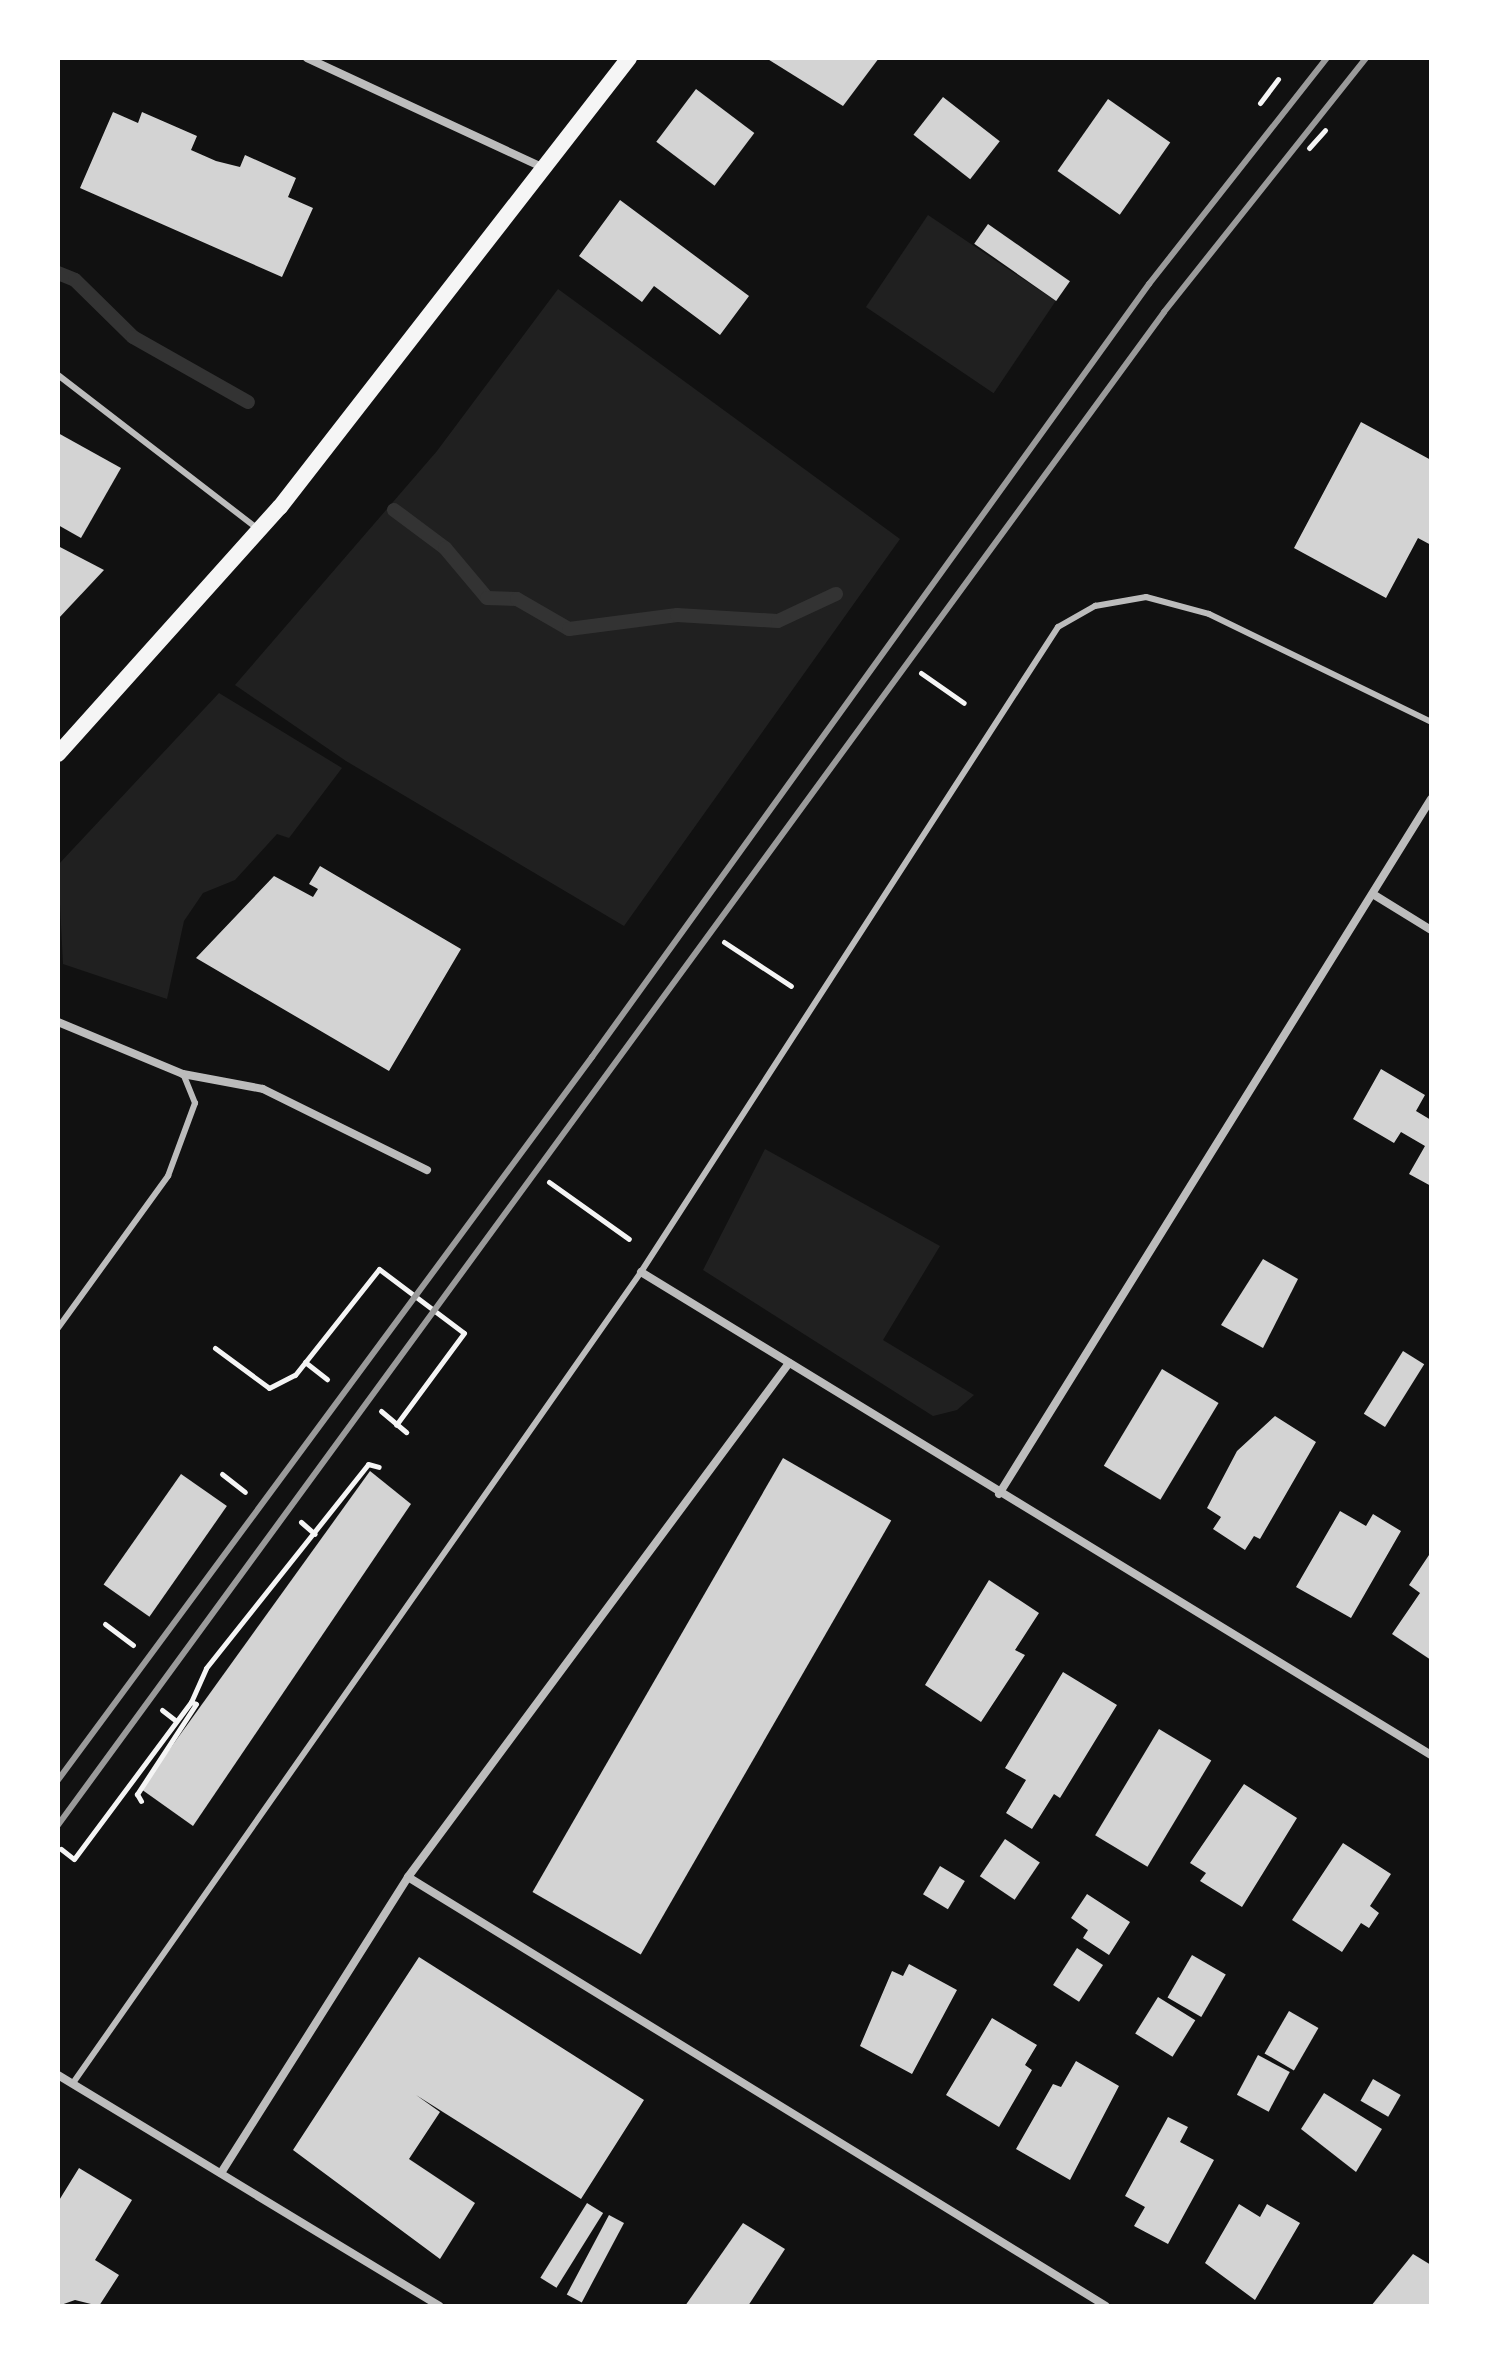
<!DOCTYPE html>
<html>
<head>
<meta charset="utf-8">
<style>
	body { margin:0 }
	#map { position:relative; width:1489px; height:2364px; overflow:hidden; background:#111; font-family:"PT Serif",serif }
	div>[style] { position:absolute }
	.green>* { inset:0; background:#202020; transform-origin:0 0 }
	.stream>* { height:14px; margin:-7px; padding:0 7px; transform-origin:7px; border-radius:7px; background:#333 }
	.building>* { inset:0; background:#d3d3d3; transform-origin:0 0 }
	.path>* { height:5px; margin:-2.5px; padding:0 2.5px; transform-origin:2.5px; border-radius:2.5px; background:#f5f5f5 }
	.service>* { height:6px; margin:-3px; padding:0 3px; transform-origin:3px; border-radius:3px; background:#bcbcbc }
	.minor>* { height:8px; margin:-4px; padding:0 4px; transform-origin:4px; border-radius:4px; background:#bcbcbc }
	.secondary>* { height:16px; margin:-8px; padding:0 8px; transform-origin:8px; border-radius:8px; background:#f5f5f5 }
	.rail>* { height:6px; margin:-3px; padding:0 3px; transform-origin:3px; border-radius:3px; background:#9a9a9a }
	span { translate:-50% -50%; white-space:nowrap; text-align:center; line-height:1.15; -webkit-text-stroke:8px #fff; paint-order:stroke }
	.frame { position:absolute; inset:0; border:60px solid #fff; pointer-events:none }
</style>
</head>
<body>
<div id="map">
	<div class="green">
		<i style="left:928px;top:215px;width:154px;height:111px;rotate:34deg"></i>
		<i style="clip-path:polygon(558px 289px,900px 539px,624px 926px,346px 761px,235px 685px,437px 451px)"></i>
		<i style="clip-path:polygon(219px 693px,342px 768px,289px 838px,277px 834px,235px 880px,203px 893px,184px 921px,167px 999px,63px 964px,58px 865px)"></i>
		<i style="clip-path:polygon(765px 1149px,940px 1246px,883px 1340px,974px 1395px,957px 1410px,933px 1416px,703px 1270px)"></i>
	</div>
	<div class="stream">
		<i style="left:58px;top:273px;width:18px;rotate:22deg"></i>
		<i style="left:75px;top:280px;width:81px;rotate:44.5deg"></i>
		<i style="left:133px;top:337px;width:132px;rotate:29.5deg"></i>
		<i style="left:394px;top:510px;width:64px;rotate:36.7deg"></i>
		<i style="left:445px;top:548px;width:65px;rotate:50deg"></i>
		<i style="left:487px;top:598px;width:30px;rotate:2deg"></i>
		<i style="left:517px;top:599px;width:60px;rotate:30deg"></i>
		<i style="left:569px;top:629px;width:109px;rotate:-7.4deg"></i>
		<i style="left:677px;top:615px;width:101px;rotate:3.4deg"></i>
		<i style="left:778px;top:621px;width:64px;rotate:-25deg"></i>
	</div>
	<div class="building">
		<i style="clip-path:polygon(766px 58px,879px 58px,843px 106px)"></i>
		<i style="left:696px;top:89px;width:73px;height:66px;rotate:37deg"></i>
		<i style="left:943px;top:97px;width:72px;height:48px;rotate:38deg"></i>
		<i style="left:1108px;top:99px;width:76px;height:88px;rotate:35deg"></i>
		<i style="clip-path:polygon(113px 112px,138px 123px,142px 112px,197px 136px,191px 150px,216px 161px,240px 167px,245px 155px,296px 178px,288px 197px,313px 208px,282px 277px,80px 188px)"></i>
		<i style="clip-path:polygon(620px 200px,749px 296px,720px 335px,654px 286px,642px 302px,579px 256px)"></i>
		<i style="left:988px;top:224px;width:100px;height:24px;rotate:35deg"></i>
		<i style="clip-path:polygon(1361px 422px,1431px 460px,1431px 545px,1418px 538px,1386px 598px,1294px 548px)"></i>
		<i style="clip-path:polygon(58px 433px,121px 468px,81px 538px,58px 525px)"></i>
		<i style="clip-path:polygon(58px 546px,104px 570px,58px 619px)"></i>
		<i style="clip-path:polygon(320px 866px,461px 949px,389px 1071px,196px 958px,274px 876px,313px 897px,318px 889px,309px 884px)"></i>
		<i style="clip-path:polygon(1381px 1069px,1425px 1095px,1416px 1111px,1431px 1120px,1431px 1186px,1409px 1174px,1425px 1146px,1401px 1132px,1394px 1143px,1353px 1119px)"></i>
		<i style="clip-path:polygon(1263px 1259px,1298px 1279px,1263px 1348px,1221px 1325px)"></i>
		<i style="left:1403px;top:1351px;width:25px;height:74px;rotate:32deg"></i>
		<i style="left:1162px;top:1369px;width:66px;height:113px;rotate:31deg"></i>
		<i style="clip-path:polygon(1275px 1416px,1316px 1442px,1260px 1539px,1254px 1536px,1245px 1550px,1213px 1529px,1221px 1517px,1207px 1508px,1237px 1451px)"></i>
		<i style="left:783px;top:1458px;width:125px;height:501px;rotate:30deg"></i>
		<i style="clip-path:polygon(370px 1471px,411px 1504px,193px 1826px,141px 1789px)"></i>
		<i style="left:181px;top:1474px;width:56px;height:135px;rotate:35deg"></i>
		<i style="clip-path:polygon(1340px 1511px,1366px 1526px,1373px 1514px,1401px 1531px,1351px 1618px,1296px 1587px)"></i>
		<i style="clip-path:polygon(1431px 1552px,1431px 1660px,1392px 1634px,1420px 1593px,1409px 1585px)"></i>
		<i style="clip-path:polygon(989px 1580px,1039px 1613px,1015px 1650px,1025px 1655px,981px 1722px,925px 1685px)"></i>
		<i style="clip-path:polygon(1063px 1672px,1117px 1705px,1060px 1798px,1054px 1794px,1032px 1829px,1006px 1813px,1026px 1780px,1005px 1768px)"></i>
		<i style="left:1159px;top:1729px;width:61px;height:124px;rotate:31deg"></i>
		<i style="clip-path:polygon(1244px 1784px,1297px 1818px,1242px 1907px,1200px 1881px,1206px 1873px,1190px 1863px)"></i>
		<i style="left:1005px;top:1839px;width:42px;height:45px;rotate:34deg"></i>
		<i style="clip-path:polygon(1343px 1843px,1391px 1874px,1370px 1906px,1379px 1913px,1369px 1928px,1361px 1923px,1342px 1952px,1292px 1920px)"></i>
		<i style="left:940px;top:1866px;width:29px;height:33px;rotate:31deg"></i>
		<i style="clip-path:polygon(1087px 1894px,1130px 1922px,1109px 1955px,1083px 1938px,1088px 1930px,1071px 1918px)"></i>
		<i style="left:1077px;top:1948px;width:31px;height:44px;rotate:33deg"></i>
		<i style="left:1192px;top:1955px;width:39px;height:49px;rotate:30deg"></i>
		<i style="clip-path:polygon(419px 1957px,644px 2100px,581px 2199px,416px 2095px,440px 2112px,409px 2159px,475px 2203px,440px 2259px,293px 2150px)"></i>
		<i style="clip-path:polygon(909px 1964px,957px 1990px,912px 2074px,860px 2046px,892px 1971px,903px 1976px)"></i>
		<i style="left:1158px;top:1997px;width:44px;height:43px;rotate:32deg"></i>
		<i style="left:1289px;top:2011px;width:34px;height:49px;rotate:30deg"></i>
		<i style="clip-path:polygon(992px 2018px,1037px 2045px,1025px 2065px,1032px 2070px,999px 2127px,946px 2095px)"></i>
		<i style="left:1258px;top:2055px;width:36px;height:45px;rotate:28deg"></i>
		<i style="clip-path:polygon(1076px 2061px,1119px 2086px,1070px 2180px,1016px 2149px,1053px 2084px,1061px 2087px)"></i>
		<i style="left:1373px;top:2079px;width:32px;height:25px;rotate:30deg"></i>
		<i style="clip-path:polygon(1324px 2093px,1382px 2129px,1356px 2172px,1301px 2129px)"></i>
		<i style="clip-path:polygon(1168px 2117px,1188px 2127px,1180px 2142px,1214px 2160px,1168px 2244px,1134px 2226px,1145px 2207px,1125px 2196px)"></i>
		<i style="clip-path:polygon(79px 2168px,132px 2200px,95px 2260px,119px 2275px,99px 2306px,75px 2300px,58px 2306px,58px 2202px)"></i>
		<i style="left:587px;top:2203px;width:19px;height:88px;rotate:32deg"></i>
		<i style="clip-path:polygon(1239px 2204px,1260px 2217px,1267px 2204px,1300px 2223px,1255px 2300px,1205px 2263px)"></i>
		<i style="left:609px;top:2215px;width:17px;height:90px;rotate:28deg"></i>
		<i style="clip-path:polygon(743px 2223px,785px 2249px,748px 2306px,685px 2306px)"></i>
		<i style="clip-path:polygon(1413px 2254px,1431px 2265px,1431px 2306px,1371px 2306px)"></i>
	</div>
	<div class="path">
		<i style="left:1260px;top:103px;width:30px;rotate:-53deg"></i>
		<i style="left:1309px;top:148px;width:24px;rotate:-48deg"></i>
		<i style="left:921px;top:673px;width:52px;rotate:34.9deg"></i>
		<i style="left:724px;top:942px;width:80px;rotate:33.3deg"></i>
		<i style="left:549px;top:1182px;width:98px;rotate:35.5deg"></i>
		<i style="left:215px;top:1348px;width:67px;rotate:36.5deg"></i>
		<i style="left:269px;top:1388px;width:29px;rotate:-27deg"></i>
		<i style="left:295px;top:1375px;width:135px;rotate:-51.6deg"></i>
		<i style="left:379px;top:1269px;width:106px;rotate:37deg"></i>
		<i style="left:464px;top:1333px;width:114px;rotate:126.5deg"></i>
		<i style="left:305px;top:1362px;width:28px;rotate:38deg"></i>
		<i style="left:381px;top:1411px;width:33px;rotate:40deg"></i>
		<i style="left:222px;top:1474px;width:29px;rotate:38deg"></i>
		<i style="left:301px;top:1522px;width:18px;rotate:41deg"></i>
		<i style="left:105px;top:1624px;width:35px;rotate:37deg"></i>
		<i style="left:191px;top:1702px;width:37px;rotate:-66deg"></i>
		<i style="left:206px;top:1668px;width:260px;rotate:-51.5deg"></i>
		<i style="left:368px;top:1464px;width:11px;rotate:15deg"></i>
		<i style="left:162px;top:1710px;width:18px;rotate:38deg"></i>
		<i style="left:61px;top:1849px;width:16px;rotate:38deg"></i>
		<i style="left:74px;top:1859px;width:196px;rotate:-53.3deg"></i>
		<i style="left:191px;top:1702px;width:5px;rotate:22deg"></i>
		<i style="left:196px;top:1704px;width:108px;rotate:123.2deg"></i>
		<i style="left:137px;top:1794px;width:8px;rotate:60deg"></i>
	</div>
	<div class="service">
		<i style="left:58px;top:375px;width:254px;rotate:37.6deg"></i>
		<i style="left:58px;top:1328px;width:188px;rotate:-54.1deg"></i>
		<i style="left:168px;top:1176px;width:78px;rotate:-69.7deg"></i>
		<i style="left:195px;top:1103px;width:31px;rotate:-112deg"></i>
		<i style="left:73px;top:2083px;width:990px;rotate:-54.99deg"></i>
		<i style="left:641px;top:1272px;width:768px;rotate:-57.12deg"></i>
		<i style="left:1058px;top:627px;width:43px;rotate:-29.6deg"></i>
		<i style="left:1095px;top:606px;width:52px;rotate:-10deg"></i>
		<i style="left:1146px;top:597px;width:65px;rotate:15.1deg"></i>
		<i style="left:1209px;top:614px;width:247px;rotate:25.9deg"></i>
	</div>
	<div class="minor">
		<i style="left:307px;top:58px;width:261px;rotate:24.9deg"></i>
		<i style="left:1376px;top:896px;width:65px;rotate:31.7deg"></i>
		<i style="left:58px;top:1022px;width:135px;rotate:22.6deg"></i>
		<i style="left:183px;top:1074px;width:81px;rotate:10.6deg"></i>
		<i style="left:263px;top:1089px;width:183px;rotate:26.3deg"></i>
		<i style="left:641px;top:1272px;width:926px;rotate:31.44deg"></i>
		<i style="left:999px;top:1494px;width:818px;rotate:-58.14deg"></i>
		<i style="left:408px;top:1877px;width:819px;rotate:31.58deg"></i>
		<i style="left:58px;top:2075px;width:446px;rotate:31.2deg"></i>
		<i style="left:221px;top:2173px;width:350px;rotate:-57.7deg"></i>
		<i style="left:408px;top:1877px;width:640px;rotate:-53.45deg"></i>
	</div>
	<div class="secondary">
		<i style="left:58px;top:754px;width:332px;rotate:-48.1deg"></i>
		<i style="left:280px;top:507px;width:569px;rotate:-52.14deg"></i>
	</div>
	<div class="rail">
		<i style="left:58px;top:1780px;width:899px;rotate:-53.55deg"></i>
		<i style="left:592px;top:1057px;width:953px;rotate:-54.22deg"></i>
		<i style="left:1149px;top:284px;width:288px;rotate:-51.8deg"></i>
		<i style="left:58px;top:1825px;width:1874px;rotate:-53.83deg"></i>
		<i style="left:1164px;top:312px;width:325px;rotate:-51.5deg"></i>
	</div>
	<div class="frame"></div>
</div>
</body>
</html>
